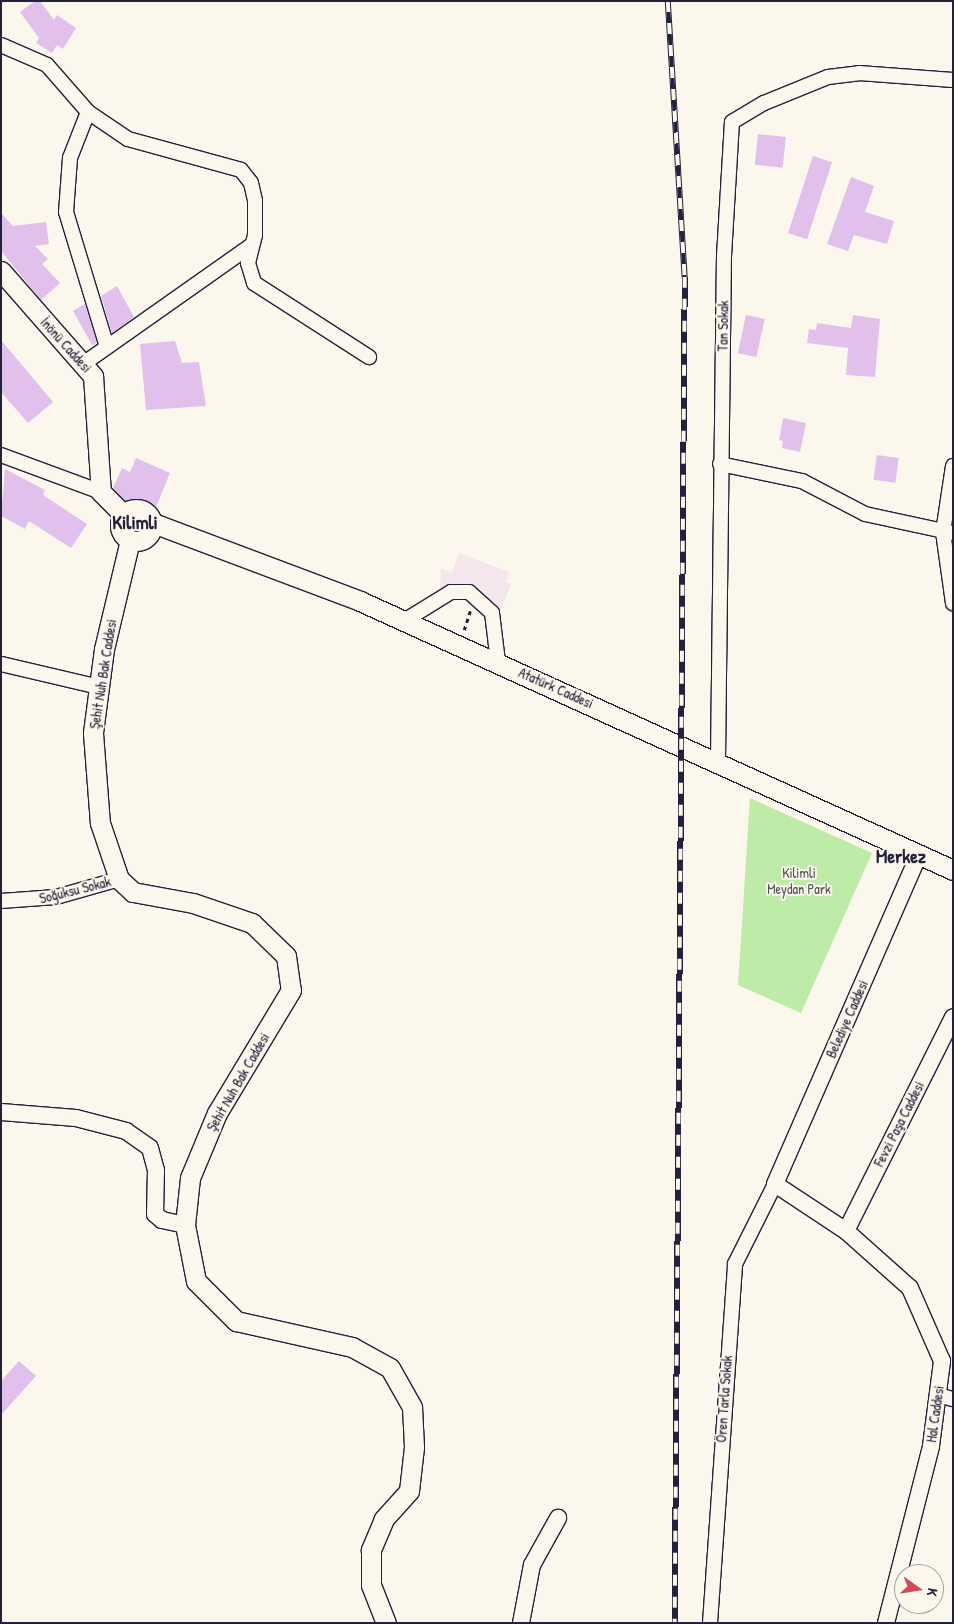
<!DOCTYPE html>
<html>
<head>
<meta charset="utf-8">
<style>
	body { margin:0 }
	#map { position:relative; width:954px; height:1624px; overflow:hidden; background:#fbf7ec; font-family:"Patrick Hand",sans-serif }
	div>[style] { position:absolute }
	.built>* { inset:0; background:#f4e6ec }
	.green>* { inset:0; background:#bfeba8 }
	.building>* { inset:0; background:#e2c0ec; transform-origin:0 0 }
	.path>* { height:2.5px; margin-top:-1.25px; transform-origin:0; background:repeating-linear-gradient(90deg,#22223b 0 4px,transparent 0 8px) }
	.roads { filter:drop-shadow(1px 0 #22223b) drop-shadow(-1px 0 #22223b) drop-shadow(0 1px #22223b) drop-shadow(0 -1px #22223b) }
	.minor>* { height:14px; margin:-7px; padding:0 7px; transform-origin:7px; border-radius:7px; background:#fbf7ec }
	.tertiary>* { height:16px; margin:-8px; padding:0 8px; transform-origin:8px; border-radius:8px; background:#fbf7ec }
	.secondary>* { height:19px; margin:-9.5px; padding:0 9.5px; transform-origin:9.5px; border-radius:9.5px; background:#fbf7ec }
	.secondary>.ring { margin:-9.5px; padding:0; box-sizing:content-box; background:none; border:19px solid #fbf7ec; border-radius:50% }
	.rail>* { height:5.5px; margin-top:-2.75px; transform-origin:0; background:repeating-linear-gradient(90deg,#fbf7ec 0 11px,#22223b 0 22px); box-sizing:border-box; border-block:1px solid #22223b }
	span { translate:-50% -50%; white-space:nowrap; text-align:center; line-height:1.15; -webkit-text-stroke:4px #fbf7ec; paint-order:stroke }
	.street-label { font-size:14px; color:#22223b }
	.park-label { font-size:14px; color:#495456 }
	.district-label { font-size:19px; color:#22223b; font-weight:700 }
	.frame { position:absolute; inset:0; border:2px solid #22223b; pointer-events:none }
	.north { position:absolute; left:894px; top:1564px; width:50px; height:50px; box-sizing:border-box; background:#fbf7ec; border:1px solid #a4a2a5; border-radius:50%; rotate:103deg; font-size:14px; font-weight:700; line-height:20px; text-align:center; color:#22223b }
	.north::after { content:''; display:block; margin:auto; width:18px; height:22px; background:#d1495b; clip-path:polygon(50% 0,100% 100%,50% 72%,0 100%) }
</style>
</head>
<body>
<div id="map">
	<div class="built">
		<i style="clip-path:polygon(459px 553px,509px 572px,505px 582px,511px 584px,502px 608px,440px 589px,441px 569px,452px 572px)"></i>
	</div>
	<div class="green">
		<i style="clip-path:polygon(750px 798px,872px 853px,801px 1013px,738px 985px)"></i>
	</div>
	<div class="building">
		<i style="clip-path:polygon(35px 1px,40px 1px,54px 20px,57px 15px,76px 28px,63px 49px,57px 45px,52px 53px,36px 43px,39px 38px,20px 12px)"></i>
		<i style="left:758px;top:134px;width:28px;height:31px;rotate:6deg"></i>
		<i style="left:813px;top:156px;width:20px;height:81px;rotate:18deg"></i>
		<i style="clip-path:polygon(851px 177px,874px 186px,865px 212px,894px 221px,887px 244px,854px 235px,848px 251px,827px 244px)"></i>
		<i style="clip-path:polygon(1px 213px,13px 226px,46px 222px,49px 244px,35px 246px,48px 259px,42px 264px,60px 283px,41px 300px,1px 251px)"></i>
		<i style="clip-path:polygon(117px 286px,134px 317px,112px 333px,101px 296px)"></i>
		<i style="clip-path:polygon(85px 304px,97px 343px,92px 345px,73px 311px)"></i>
		<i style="left:746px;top:315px;width:19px;height:39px;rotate:12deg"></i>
		<i style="clip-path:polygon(853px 315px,880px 319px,875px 377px,846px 375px,848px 348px,807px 343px,809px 329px,816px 330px,817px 323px,851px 328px)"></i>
		<i style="clip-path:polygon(1px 340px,53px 402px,28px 423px,1px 392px)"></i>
		<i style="clip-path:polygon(175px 341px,182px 363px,199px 362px,206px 406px,146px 410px,140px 344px)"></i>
		<i style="clip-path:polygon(783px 418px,806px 423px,800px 452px,782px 448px,783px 441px,779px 440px)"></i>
		<i style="left:877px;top:455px;width:22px;height:25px;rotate:8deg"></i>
		<i style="clip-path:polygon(136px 458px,170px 473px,154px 512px,143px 519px,134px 515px,113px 488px,122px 468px,130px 472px)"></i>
		<i style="clip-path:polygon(5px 469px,45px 490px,43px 495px,87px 524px,71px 548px,29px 521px,25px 529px,1px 516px)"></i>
		<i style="clip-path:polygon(19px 1361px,36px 1376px,1px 1415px,1px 1381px)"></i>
	</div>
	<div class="path">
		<i style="left:464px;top:630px;width:20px;rotate:-72deg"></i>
	</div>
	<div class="roads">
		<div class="minor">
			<i style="left:1px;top:45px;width:50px;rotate:23.5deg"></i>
			<i style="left:47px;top:65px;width:62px;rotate:48.9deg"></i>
			<i style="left:88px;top:112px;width:48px;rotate:34deg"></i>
			<i style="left:128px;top:139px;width:117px;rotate:15.3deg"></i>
			<i style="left:241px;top:170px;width:16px;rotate:52deg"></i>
			<i style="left:251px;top:183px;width:18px;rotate:77deg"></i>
			<i style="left:255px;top:201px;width:34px;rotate:90deg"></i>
			<i style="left:255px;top:235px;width:29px;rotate:104deg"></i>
			<i style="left:248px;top:263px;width:21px;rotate:73deg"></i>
			<i style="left:254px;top:283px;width:137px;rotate:32.8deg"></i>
			<i style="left:88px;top:112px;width:49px;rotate:111.4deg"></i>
			<i style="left:70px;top:158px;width:54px;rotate:94.2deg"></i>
			<i style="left:66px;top:212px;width:141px;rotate:73.1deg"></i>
			<i style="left:83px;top:364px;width:207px;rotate:-35.2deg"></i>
			<i style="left:1px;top:455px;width:107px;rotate:20.3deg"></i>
			<i style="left:720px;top:464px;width:84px;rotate:11.7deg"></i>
			<i style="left:802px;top:481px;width:71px;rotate:27.6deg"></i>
			<i style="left:865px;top:514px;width:90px;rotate:12.2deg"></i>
			<i style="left:953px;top:466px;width:67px;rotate:98.6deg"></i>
			<i style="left:943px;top:532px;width:72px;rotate:82deg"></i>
			<i style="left:404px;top:621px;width:55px;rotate:-31.7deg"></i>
			<i style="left:451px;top:592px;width:18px"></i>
			<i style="left:469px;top:592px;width:31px;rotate:42deg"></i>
			<i style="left:492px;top:613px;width:49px;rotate:83deg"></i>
			<i style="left:1px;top:664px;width:101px;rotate:13.2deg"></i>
			<i style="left:718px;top:760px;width:504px;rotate:-89.32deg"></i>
			<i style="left:724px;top:256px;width:134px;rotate:-86.6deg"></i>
			<i style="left:732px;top:122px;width:37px;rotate:-31deg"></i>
			<i style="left:764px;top:103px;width:69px;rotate:-22.1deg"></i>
			<i style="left:828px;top:77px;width:31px;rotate:-7deg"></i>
			<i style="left:859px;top:73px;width:94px;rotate:4.3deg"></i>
			<i style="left:1px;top:901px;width:55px;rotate:-4.2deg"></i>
			<i style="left:56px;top:897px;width:66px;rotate:-15.9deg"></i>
			<i style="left:938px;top:1395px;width:16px;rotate:15deg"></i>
			<i style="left:710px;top:1623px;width:360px;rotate:-86deg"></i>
			<i style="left:735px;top:1264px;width:89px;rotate:-63.4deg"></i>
		</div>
		<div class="tertiary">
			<i style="left:1px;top:1112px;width:75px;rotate:4.6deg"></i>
			<i style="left:76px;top:1118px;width:52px;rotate:14.6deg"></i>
			<i style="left:126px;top:1131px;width:29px;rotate:35deg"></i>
			<i style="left:150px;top:1148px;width:23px;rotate:75deg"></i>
			<i style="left:156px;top:1170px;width:44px;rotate:91.3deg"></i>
			<i style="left:155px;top:1214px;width:9px;rotate:41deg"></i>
			<i style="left:162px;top:1220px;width:24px;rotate:12deg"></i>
			<i style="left:846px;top:1231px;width:239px;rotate:-63.4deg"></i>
			<i style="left:521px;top:1623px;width:59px;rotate:-79.3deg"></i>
			<i style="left:532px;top:1565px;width:54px;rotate:-61deg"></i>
			<i style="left:886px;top:1623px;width:183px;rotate:-75.7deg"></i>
			<i style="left:931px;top:1446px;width:86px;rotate:-82.6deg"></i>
			<i style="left:942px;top:1361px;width:80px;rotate:-113.7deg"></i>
			<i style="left:910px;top:1288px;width:86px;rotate:-138.3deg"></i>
			<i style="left:846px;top:1231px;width:85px;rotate:-146.5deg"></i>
			<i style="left:775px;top:1184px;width:360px;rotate:-66.4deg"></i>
		</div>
		<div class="secondary">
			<i style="left:1px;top:271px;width:140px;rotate:48.8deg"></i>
			<i style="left:93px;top:376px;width:116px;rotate:86.1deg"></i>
			<i style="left:101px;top:492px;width:31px;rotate:45deg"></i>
			<i class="ring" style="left:120px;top:509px;width:13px;height:13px"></i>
			<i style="left:153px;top:523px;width:221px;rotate:20.6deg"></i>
			<i style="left:360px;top:601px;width:651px;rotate:24.4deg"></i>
			<i style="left:130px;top:540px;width:112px;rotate:103.4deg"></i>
			<i style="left:104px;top:649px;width:85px;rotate:97.5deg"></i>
			<i style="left:93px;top:733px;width:90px;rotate:85.6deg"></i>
			<i style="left:100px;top:823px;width:59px;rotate:71.3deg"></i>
			<i style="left:119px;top:879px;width:19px;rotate:43deg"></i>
			<i style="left:133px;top:892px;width:61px;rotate:10.4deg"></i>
			<i style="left:193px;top:903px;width:62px;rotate:18.7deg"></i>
			<i style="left:252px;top:923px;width:47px;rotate:44.1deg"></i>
			<i style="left:286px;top:956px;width:34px;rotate:82deg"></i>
			<i style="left:291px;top:990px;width:144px;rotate:121deg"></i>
			<i style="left:217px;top:1113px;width:70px;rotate:112.6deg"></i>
			<i style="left:190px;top:1178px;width:47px;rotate:96.1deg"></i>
			<i style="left:185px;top:1225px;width:57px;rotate:78.9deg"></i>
			<i style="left:196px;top:1281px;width:57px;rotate:45deg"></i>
			<i style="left:236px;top:1321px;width:119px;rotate:12.6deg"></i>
			<i style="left:352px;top:1347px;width:43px;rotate:28.9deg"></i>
			<i style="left:390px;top:1368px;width:45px;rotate:60.6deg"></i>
			<i style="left:412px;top:1407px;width:40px;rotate:87.1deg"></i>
			<i style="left:414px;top:1447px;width:44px;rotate:96.5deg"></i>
			<i style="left:409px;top:1491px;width:38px;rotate:132deg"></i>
			<i style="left:384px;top:1519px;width:34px;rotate:113deg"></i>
			<i style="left:371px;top:1550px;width:35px;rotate:90deg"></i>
			<i style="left:371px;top:1585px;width:41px;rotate:68.5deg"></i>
		</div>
	</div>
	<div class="rail">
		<i style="left:668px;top:1px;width:277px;rotate:86.5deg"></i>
		<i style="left:685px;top:277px;width:1346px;rotate:90.43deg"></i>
	</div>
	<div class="street-label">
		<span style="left:723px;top:326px;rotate:-89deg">Tan Sokak</span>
		<span style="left:66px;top:345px;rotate:48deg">İnönü Caddesi</span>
		<span style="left:103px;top:674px;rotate:-81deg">Şehit Nuh Bak Caddesi</span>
		<span style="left:556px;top:688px;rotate:24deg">Atatürk Caddesi</span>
		<span style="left:75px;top:890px;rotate:-14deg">Soğuksu Sokak</span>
		<span style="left:847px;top:1019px;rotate:-66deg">Belediye Caddesi</span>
		<span style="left:238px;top:1082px;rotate:-60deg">Şehit Nuh Bak Caddesi</span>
		<span style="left:899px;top:1124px;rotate:-63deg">Fevzi Paşa Caddesi</span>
		<span style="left:724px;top:1399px;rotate:-86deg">Ören Tarla Sokak</span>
		<span style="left:935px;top:1414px;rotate:-82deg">Hal Caddesi</span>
	</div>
	<div class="park-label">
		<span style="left:799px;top:881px">Kilimli<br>Meydan Park</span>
	</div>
	<div class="district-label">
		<span style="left:135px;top:523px">Kilimli</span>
		<span style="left:901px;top:857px">Merkez</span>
	</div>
	<div class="frame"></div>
	<div class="north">K</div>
</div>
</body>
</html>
